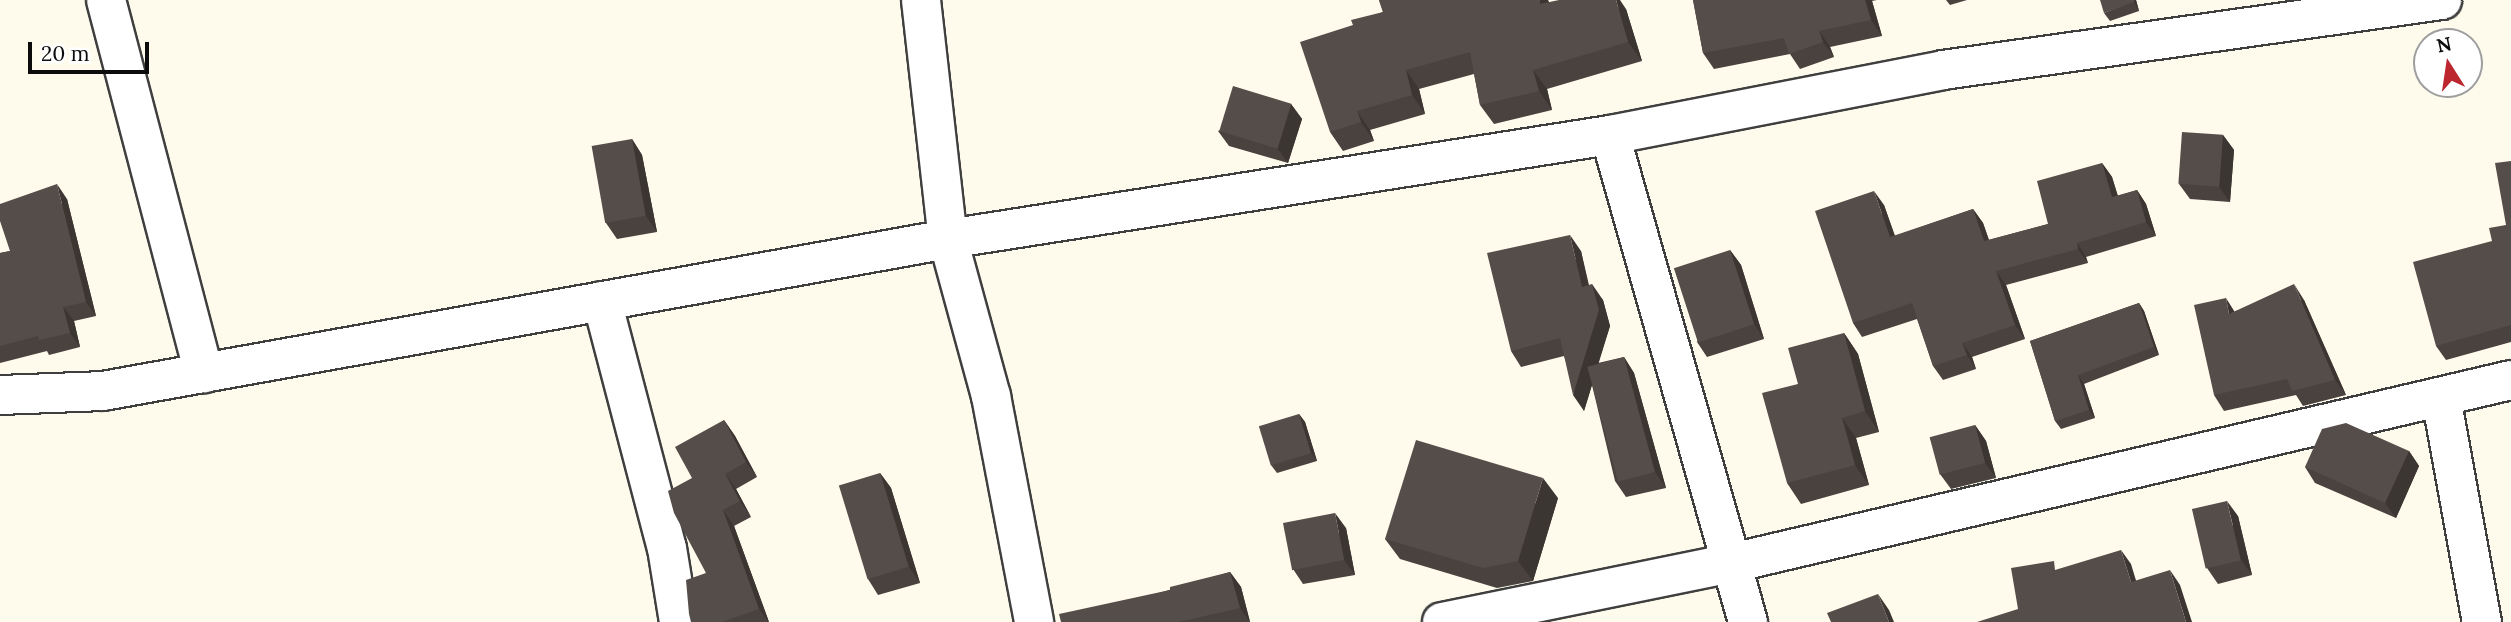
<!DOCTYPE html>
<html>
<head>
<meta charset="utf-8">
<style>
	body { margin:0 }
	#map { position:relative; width:2511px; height:622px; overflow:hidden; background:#fffbec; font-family:Lora,serif }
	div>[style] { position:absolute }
	.roads { filter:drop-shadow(2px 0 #3f3f3f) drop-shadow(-2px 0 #3f3f3f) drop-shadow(0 2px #3f3f3f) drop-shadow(0 -2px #3f3f3f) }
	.minor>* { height:38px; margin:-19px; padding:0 19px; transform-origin:19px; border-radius:19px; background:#fff }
	.wall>* { inset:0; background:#49423f }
	.shaded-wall>* { inset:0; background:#3c3633 }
	.building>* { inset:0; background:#554d49; transform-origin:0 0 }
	span { translate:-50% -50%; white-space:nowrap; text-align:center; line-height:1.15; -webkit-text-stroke:7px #fff; paint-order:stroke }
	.north { position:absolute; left:2413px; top:28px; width:70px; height:70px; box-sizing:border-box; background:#fff; border:2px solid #9e9e9e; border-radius:50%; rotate:348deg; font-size:19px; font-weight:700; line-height:28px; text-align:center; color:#0c0c0c }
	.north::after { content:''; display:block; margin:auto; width:24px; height:32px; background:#bb262f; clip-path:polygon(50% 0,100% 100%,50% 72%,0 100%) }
	.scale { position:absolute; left:28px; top:42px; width:121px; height:32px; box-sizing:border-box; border:4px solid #0c0c0c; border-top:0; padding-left:9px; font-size:21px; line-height:24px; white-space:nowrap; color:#0c0c0c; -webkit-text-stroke:5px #fff; paint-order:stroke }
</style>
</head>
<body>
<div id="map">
	<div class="roads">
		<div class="minor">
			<i style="left:106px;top:0;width:386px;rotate:75.3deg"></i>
			<i style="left:921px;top:0;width:241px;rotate:83.6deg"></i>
			<i style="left:948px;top:239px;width:163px;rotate:74.7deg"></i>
			<i style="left:991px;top:396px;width:230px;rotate:79.2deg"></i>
			<i style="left:1610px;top:135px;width:506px;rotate:74.18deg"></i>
			<i style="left:602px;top:301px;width:255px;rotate:75.3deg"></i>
			<i style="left:667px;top:548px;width:75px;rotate:80.8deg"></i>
			<i style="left:0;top:395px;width:103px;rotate:-2.2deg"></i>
			<i style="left:103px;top:391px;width:859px;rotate:-10.2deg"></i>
			<i style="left:948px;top:239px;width:670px;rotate:-8.93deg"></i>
			<i style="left:1610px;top:135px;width:339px;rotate:-11deg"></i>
			<i style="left:1943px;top:70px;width:504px;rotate:-7.99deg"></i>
			<i style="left:2441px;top:397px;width:229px;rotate:79.7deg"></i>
			<i style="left:1442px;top:622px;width:296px;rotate:-11.5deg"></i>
			<i style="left:1732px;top:563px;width:800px;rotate:-13.22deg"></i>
		</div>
	</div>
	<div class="wall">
		<i style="clip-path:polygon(1379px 0,1548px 0,1549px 2px,1626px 9px,1642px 61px,1547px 89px,1552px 110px,1494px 124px,1480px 105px,1474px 74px,1419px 89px,1425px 114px,1370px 130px,1374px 141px,1343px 151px,1330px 132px,1353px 25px,1383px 12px)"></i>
		<i style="clip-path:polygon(1693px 0,1877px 0,1872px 1px,1882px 36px,1830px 47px,1834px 57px,1800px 69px,1790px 54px,1714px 69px,1703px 53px)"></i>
		<i style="clip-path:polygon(1946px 0,1967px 0,1950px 5px)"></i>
		<i style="clip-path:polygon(2136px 0,2139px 11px,2110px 21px,2104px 13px)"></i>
		<i style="clip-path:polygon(1291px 104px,1302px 119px,1288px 163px,1229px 146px,1218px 131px)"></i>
		<i style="clip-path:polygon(2223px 135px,2234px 150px,2230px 202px,2190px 199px,2179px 184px)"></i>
		<i style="clip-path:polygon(632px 139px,642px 155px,657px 232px,617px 239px,606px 223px)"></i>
		<i style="clip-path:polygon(2511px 161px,2511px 342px,2446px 360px,2436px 346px,2492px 241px,2506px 225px)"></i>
		<i style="clip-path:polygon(2102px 163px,2112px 177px,2118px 196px,2137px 190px,2146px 204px,2156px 236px,2086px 257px,2088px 263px,2006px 285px,2025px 339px,1972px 357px,1976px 369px,1943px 380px,1933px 366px,1917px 319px,1862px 337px,1853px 323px,1884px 205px,1895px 236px,1973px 209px,1983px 223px,1989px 240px,2048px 224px)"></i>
		<i style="clip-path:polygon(67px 199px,96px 316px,74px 321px,80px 347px,49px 355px,47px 351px,0 363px,0 253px,10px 251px)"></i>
		<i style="clip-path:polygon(1730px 250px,1741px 265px,1764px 339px,1707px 357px,1697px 342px)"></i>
		<i style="clip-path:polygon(1581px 251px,1589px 285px,1603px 300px,1610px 326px,1598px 363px,1624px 357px,1634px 373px,1666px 488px,1626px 497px,1615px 481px,1592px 385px,1584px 411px,1564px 356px,1521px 367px,1511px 351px)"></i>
		<i style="clip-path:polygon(2304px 300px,2346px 395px,2303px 406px,2296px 395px,2224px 411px,2214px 395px,2235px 311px)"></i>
		<i style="clip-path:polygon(2139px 303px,2144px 311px,2159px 355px,2084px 384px,2095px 418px,2061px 429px,2055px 421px,2030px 341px)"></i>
		<i style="clip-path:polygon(1844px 333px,1858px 354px,1879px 432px,1856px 438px,1869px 485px,1801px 504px,1787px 483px,1798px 384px)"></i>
		<i style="clip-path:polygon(1299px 414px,1305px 422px,1317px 461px,1277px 473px,1271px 465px)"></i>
		<i style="clip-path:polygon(724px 420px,735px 436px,757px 477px,736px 489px,751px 517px,734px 526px,769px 622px,691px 622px,706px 573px,692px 478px)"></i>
		<i style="clip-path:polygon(1975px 425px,1986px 441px,1996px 478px,1951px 489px,1940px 474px)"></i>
		<i style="clip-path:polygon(2409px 451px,2419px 466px,2396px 518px,2315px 483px,2305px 467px)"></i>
		<i style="clip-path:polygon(880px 473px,891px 488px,920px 583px,878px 595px,868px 579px)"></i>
		<i style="clip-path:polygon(1558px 498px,1533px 581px,1497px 588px,1400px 559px,1385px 539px)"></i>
		<i style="clip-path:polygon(2238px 516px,2252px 575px,2218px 584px,2207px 568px)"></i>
		<i style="clip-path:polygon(1346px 528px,1355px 575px,1303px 584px,1293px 569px)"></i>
		<i style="clip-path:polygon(1230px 572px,1241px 587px,1250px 622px,1061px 622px)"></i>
	</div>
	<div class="shaded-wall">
		<i style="clip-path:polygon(1540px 0,1548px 0,1554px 23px,1540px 4px)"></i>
		<i style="clip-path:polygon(1616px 0,1620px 0,1626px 9px,1642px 61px,1628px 42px)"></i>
		<i style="clip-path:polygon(1865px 0,1871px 0,1872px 1px,1882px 36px,1871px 20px)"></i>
		<i style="clip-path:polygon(2133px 0,2136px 0,2139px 11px,2134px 2px)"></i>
		<i style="clip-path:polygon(1819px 31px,1830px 47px,1834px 57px,1823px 42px)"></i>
		<i style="clip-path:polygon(1406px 70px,1419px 89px,1425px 114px,1412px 95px)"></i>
		<i style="clip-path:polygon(1533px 70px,1547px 89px,1552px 110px,1539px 91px)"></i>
		<i style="clip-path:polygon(1291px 104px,1302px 119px,1288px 163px,1277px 148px)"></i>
		<i style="clip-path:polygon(1357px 111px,1370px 130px,1374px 141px,1361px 122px)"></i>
		<i style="clip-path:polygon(2223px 135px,2234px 150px,2230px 202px,2219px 187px)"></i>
		<i style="clip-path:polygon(632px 139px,642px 155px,657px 232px,646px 216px)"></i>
		<i style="clip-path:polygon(2102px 163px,2112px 177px,2122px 211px,2112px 197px)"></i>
		<i style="clip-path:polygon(57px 184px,67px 199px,96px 316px,86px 302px)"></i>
		<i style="clip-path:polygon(2137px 190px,2146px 204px,2156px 236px,2146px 222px)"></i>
		<i style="clip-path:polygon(1874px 191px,1884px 205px,1900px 251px,1890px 237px)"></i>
		<i style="clip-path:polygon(1973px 209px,1983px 223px,1994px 255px,1984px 241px)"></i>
		<i style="clip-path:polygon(1570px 235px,1581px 251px,1592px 303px,1582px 287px)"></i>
		<i style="clip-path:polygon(2077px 243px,2086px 257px,2088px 263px,2078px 249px)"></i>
		<i style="clip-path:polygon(1730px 250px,1741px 265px,1764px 339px,1754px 324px)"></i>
		<i style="clip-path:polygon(1996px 271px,2006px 285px,2025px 339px,2015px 325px)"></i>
		<i style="clip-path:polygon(1592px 284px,1603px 300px,1610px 326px,1584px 411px,1573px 395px)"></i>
		<i style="clip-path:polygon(2294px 284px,2304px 300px,2346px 395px,2335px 380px)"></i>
		<i style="clip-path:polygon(2226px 298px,2236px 314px,2229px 314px)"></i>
		<i style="clip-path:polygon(2139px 303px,2144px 311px,2159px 355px,2154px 347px)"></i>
		<i style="clip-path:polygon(63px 307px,74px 321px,80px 347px,70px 333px)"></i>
		<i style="clip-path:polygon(1844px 333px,1858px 354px,1879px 432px,1865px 411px)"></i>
		<i style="clip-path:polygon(1962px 343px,1972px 357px,1976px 369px,1967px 355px)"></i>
		<i style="clip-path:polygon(1624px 357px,1634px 373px,1666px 488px,1655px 472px)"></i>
		<i style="clip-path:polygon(2078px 375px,2084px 384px,2095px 418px,2089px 410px)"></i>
		<i style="clip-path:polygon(1299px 414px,1305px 422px,1317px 461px,1311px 453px)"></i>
		<i style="clip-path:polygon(1842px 418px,1856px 438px,1869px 485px,1855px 465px)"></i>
		<i style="clip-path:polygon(724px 420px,735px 436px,757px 477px,746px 462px)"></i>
		<i style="clip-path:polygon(1975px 425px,1986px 441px,1996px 478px,1985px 463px)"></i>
		<i style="clip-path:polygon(2409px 451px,2419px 466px,2396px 518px,2385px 503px)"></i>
		<i style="clip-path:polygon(880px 473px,891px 488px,920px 583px,909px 567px)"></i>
		<i style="clip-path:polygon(725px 474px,736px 489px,751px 517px,740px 501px)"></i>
		<i style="clip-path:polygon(1543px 478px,1558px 498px,1533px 581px,1518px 561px)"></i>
		<i style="clip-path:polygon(2227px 501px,2238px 516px,2252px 575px,2241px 560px)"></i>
		<i style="clip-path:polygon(723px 510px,734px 526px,769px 622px,759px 609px)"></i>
		<i style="clip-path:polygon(1335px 513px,1346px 528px,1355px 575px,1344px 560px)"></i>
		<i style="clip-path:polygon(2121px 550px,2131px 564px,2141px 597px,2131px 582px)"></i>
		<i style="clip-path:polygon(2170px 570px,2180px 585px,2192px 622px,2186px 622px)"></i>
		<i style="clip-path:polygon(1230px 572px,1241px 587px,1250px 622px,1240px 608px)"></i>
		<i style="clip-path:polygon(1878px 594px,1889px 610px,1894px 622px,1889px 622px)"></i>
	</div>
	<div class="building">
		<i style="clip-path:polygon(1379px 0,1540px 0,1540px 4px,1559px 0,1616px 0,1628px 42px,1533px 70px,1539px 91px,1480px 105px,1470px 52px,1406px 70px,1412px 95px,1357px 111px,1361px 122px,1330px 132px,1300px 42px,1353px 25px,1351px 20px,1383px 12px)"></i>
		<i style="clip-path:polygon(1693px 0,1865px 0,1871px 20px,1819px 31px,1823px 42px,1789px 54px,1784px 38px,1703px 53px)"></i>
		<i style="clip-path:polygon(2100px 0,2133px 0,2134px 2px,2104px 13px)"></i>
		<i style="left:1233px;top:86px;width:61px;height:47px;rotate:17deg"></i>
		<i style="left:2182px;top:132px;width:41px;height:52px;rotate:4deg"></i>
		<i style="left:632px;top:139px;width:78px;height:41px;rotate:80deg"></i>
		<i style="clip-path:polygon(2511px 161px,2511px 325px,2436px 346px,2413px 262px,2492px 241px,2489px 228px,2506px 225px,2495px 163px)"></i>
		<i style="clip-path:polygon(2102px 163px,2112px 197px,2137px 190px,2146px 222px,2077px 243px,2078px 249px,1996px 271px,2015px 325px,1962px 343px,1967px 355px,1933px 366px,1912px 303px,1853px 323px,1815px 211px,1874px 191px,1890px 237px,1973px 209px,1984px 241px,2048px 224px,2037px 181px)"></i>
		<i style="clip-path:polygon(57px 184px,86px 302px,63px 307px,70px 333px,39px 340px,38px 336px,0 346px,0 253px,10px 251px,0 221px,0 204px)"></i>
		<i style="clip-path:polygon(1570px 235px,1582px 287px,1592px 284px,1599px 310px,1573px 395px,1560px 338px,1511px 351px,1487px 253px)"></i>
		<i style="left:1730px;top:250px;width:78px;height:59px;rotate:72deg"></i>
		<i style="clip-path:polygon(2294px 284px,2335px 380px,2292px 391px,2287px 379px,2214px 395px,2194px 305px,2226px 298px,2229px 314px)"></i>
		<i style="clip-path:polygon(2139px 303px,2154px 347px,2078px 375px,2089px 410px,2055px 421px,2030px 341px)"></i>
		<i style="clip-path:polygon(1844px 333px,1865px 411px,1842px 418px,1855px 465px,1787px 483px,1762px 393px,1798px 384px,1788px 348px)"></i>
		<i style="left:1624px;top:357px;width:119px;height:38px;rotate:75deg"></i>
		<i style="left:1299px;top:414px;width:41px;height:42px;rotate:73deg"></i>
		<i style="clip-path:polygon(724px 420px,746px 462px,725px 474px,740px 501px,723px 510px,759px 609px,722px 622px,691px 622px,689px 614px,686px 580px,706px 573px,674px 513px,668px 491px,692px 478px,675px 447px)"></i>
		<i style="clip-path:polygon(2346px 423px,2409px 451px,2385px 503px,2305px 467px,2322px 429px)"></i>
		<i style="left:1975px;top:425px;width:39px;height:47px;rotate:75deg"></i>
		<i style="clip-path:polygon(1416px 440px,1543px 478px,1518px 561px,1483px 568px,1385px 539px)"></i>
		<i style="left:880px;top:473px;width:98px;height:43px;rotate:73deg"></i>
		<i style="left:2227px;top:501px;width:61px;height:36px;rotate:77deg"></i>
		<i style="left:1335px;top:513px;width:48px;height:53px;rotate:79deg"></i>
		<i style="clip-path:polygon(2121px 550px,2131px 582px,2170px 570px,2186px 622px,1977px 622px,2018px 609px,2011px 568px,2054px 561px,2055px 570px)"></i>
		<i style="clip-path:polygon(1230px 572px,1240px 608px,1179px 622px,1061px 622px,1059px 614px,1170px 590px,1170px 587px)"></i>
		<i style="clip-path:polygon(1878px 594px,1889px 622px,1831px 622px,1827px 613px)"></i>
	</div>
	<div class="north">N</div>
	<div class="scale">20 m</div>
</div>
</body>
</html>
